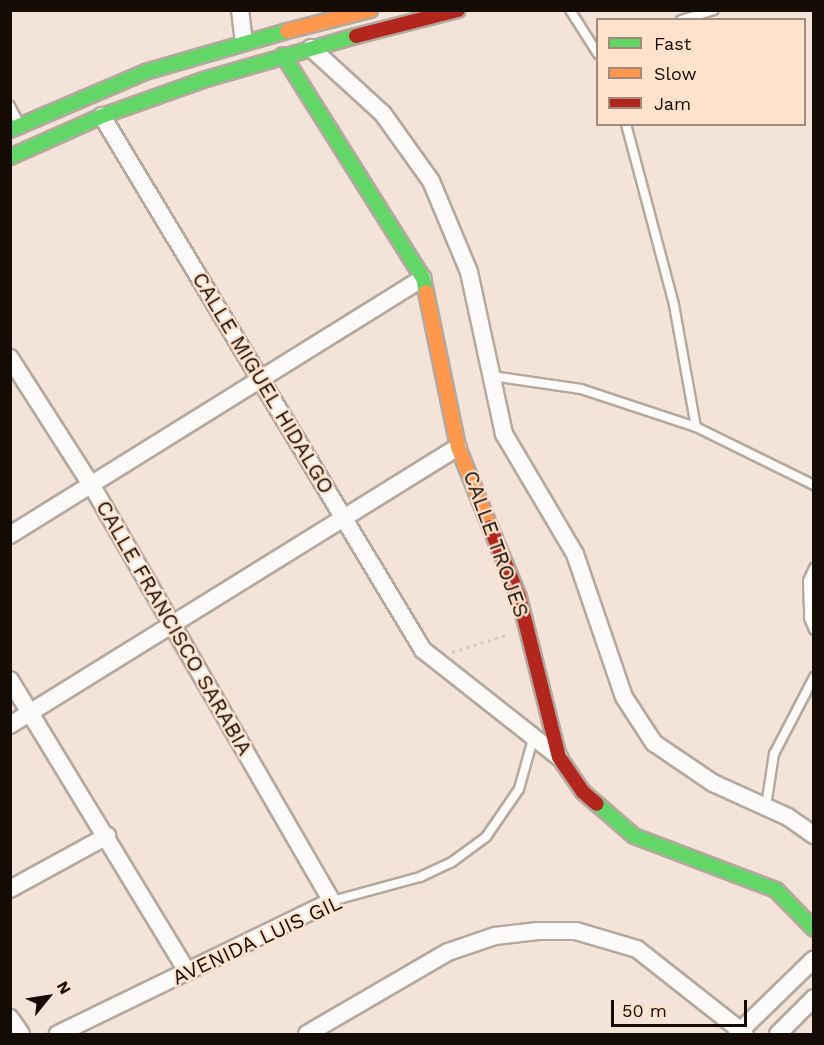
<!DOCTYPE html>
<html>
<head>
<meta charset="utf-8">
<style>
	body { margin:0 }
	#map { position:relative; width:824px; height:1045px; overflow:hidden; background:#f3e3d8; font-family:"Work Sans",sans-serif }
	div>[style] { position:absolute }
	.path>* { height:3px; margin-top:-1.5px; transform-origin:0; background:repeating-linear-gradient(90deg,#d0cbc8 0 3px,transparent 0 7.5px) }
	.roads { filter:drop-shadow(2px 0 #b4a89f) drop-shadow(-2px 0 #b4a89f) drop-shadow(0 2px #b4a89f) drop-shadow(0 -2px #b4a89f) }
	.lane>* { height:8px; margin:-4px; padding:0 4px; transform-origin:4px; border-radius:4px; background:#fdfbf9 }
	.street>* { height:16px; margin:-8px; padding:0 8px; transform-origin:8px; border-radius:8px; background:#fdfbf9 }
	.fast>* { height:14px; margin:-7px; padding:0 7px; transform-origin:7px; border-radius:7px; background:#63d668 }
	.slow>* { height:14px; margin:-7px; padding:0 7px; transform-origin:7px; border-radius:7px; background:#ff974d }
	.jam>* { height:14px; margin:-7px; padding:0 7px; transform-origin:7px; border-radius:7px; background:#b3261e }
	span { translate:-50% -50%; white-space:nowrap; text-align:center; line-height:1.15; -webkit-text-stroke:4.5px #ffe2cc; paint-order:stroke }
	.street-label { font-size:21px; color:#150c05 }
	.frame { position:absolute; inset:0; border:12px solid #150c05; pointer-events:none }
	.legend { position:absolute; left:596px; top:18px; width:210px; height:108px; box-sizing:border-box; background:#ffe2cc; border:2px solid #a18c7c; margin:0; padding:8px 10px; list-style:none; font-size:18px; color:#150c05 }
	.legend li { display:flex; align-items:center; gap:12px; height:30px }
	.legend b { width:30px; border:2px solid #a18c7c }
	.north { position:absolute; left:18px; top:967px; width:60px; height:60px; -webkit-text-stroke:4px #ffe2cc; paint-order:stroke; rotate:60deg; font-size:16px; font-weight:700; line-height:24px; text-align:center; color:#150c05 }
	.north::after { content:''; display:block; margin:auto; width:21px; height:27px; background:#150c05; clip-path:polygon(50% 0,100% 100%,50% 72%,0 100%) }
	.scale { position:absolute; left:611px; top:1000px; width:136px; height:27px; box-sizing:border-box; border:3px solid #150c05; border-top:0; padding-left:8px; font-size:18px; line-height:21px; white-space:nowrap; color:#150c05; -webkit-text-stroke:4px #ffe2cc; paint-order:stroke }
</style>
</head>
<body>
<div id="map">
	<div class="path">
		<i style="left:452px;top:652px;width:57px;rotate:-17.5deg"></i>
	</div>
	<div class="roads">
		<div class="lane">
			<i style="left:570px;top:10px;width:52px;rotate:57.5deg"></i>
			<i style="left:681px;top:20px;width:34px;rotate:-17deg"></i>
			<i style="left:10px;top:106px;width:21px;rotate:62deg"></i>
			<i style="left:626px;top:124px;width:187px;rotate:75.1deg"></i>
			<i style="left:674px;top:305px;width:124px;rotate:79.8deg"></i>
			<i style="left:492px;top:376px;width:90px;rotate:8.3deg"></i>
			<i style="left:581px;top:389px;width:121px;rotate:18.3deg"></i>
			<i style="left:696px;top:427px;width:131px;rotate:26.2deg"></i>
			<i style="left:814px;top:568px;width:14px;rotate:115deg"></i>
			<i style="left:808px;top:581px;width:37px;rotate:88deg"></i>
			<i style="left:809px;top:618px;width:13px;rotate:67deg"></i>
			<i style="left:766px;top:806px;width:53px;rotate:-81.3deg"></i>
			<i style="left:774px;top:754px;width:87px;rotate:-62.5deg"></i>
			<i style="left:332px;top:901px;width:91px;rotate:-15.3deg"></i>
			<i style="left:420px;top:877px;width:35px;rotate:-25deg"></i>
			<i style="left:452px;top:862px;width:42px;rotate:-36.3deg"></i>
			<i style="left:486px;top:837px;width:58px;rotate:-55.5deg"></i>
			<i style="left:519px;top:789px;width:52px;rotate:-74.4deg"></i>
		</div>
		<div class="street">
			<i style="left:240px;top:10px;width:32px;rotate:83deg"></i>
			<i style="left:311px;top:48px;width:98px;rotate:42.5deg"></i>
			<i style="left:383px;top:114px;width:82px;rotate:54.4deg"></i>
			<i style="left:431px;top:181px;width:99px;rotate:67.3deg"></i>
			<i style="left:469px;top:272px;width:166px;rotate:77.8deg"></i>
			<i style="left:504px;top:434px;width:139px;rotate:59.4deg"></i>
			<i style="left:575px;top:554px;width:151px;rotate:71.1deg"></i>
			<i style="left:624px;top:697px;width:55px;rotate:56.9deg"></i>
			<i style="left:654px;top:743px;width:71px;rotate:34.1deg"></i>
			<i style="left:713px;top:783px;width:82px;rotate:24.4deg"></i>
			<i style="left:788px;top:817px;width:32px;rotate:35deg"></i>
			<i style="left:102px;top:116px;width:623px;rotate:58.99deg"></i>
			<i style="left:423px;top:650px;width:173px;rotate:38.2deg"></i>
			<i style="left:10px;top:358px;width:152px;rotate:57.4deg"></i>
			<i style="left:92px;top:486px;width:479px;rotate:60deg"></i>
			<i style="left:332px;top:901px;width:305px;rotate:154.1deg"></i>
			<i style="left:10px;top:535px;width:486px;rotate:-31.9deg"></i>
			<i style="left:10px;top:680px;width:341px;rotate:58.7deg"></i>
			<i style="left:10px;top:725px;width:527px;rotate:-31.82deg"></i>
			<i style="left:10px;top:889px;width:111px;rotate:-28.7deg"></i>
			<i style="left:10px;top:1018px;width:19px;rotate:55deg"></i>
			<i style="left:307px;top:1034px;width:163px;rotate:-30.2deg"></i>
			<i style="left:448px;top:952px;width:50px;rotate:-18.8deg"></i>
			<i style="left:495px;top:936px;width:43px;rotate:-6.6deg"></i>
			<i style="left:538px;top:931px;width:38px"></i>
			<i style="left:576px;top:931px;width:64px;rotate:16.4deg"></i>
			<i style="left:637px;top:949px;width:137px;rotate:38.2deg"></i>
			<i style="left:737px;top:1034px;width:107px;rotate:-44.2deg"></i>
			<i style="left:778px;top:1034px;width:51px;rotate:-45deg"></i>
		</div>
		<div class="fast">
			<i style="left:283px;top:55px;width:263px;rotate:57.9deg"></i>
			<i style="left:423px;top:278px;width:14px;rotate:78deg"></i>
			<i style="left:10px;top:130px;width:147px;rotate:-23.2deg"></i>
			<i style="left:145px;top:72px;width:148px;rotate:-16.1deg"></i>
			<i style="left:10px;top:157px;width:101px;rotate:-24deg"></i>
			<i style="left:102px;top:116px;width:110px;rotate:-19.6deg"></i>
			<i style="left:206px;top:79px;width:156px;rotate:-16deg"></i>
			<i style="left:597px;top:804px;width:49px;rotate:40.9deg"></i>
			<i style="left:634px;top:836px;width:152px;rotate:20.8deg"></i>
			<i style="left:776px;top:890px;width:54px;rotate:45.7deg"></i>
		</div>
		<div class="slow">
			<i style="left:287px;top:31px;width:86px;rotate:-14.2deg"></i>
			<i style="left:426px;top:292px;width:158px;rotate:78.3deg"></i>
			<i style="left:458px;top:447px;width:86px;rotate:68.2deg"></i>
		</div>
		<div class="jam">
			<i style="left:356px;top:36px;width:105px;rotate:-14.3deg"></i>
			<i style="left:490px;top:527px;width:76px;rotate:67.5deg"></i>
			<i style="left:519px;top:597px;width:165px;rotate:76deg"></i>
			<i style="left:559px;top:757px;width:42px;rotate:55.6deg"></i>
			<i style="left:583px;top:792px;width:18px;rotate:41deg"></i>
		</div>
	</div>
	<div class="street-label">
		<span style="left:263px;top:383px;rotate:59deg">CALLE MIGUEL HIDALGO</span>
		<span style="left:496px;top:544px;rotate:70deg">CALLE TROJES</span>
		<span style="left:174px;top:628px;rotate:60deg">CALLE FRANCISCO SARABIA</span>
		<span style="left:257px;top:940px;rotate:-25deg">AVENIDA LUIS GIL</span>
	</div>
	<div class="frame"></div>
	<ul class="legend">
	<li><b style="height:8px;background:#63d668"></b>Fast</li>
	<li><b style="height:8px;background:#ff974d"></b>Slow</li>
	<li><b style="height:8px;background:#b3261e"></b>Jam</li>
	</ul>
	<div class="north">N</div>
	<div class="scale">50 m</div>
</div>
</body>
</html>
